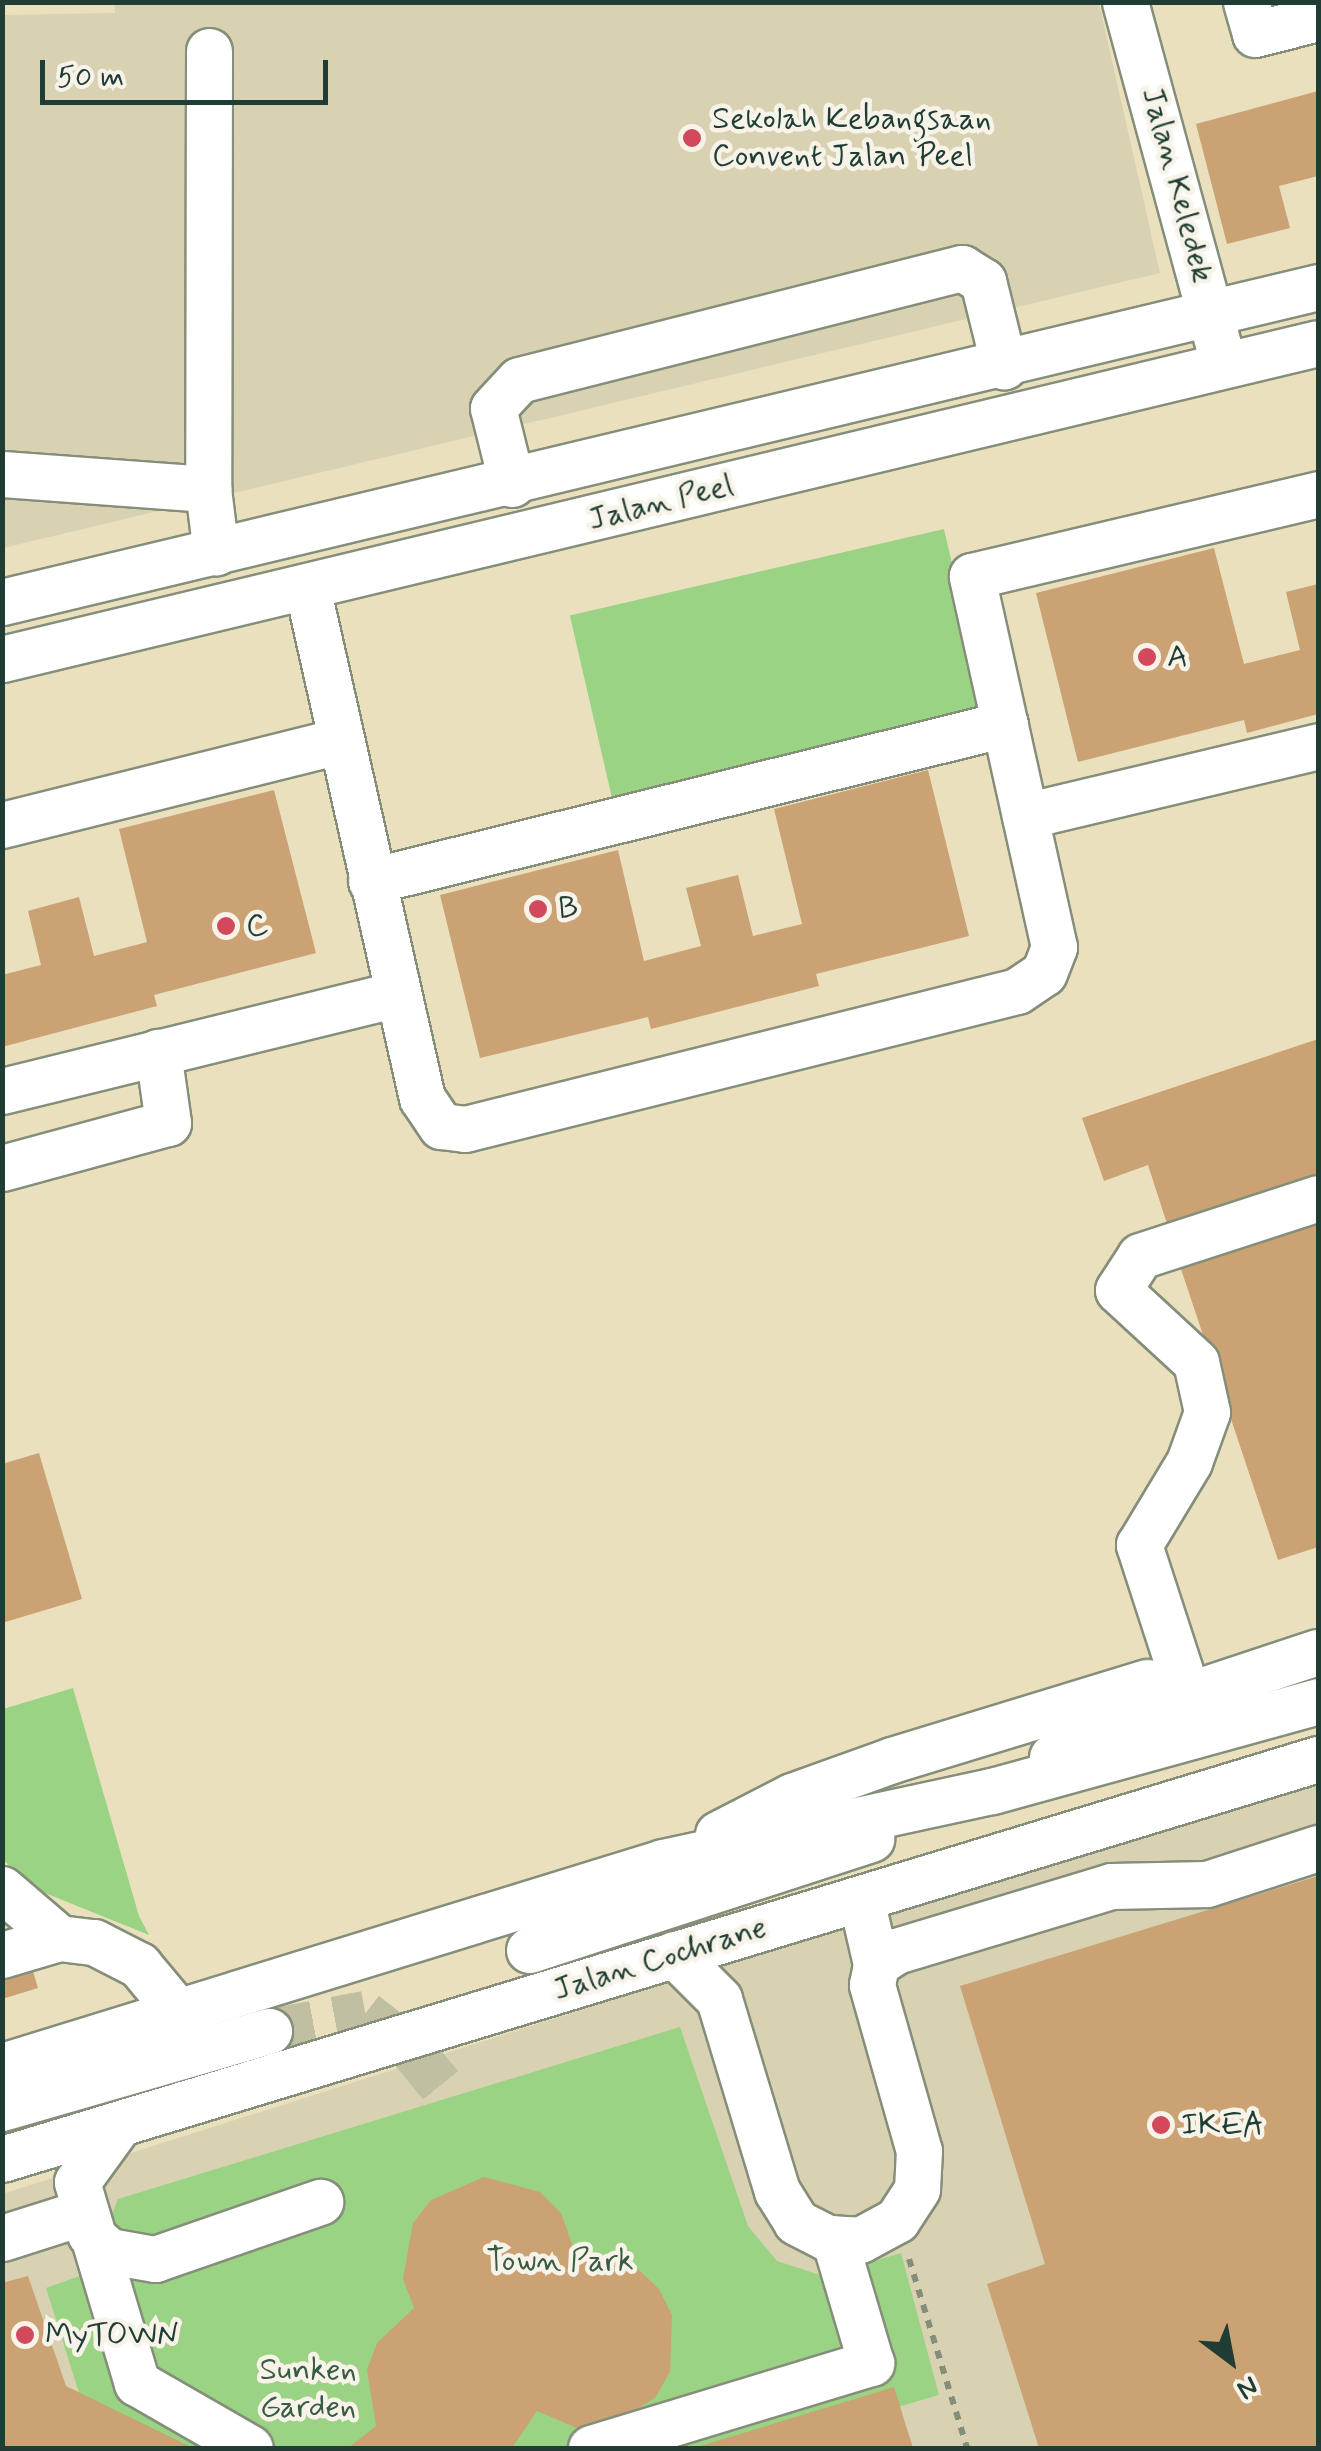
<!DOCTYPE html>
<style>
body{margin:0}
#map{position:relative;width:1321px;height:2451px;overflow:hidden;background:#eae0be;font-family:Mynerve,sans-serif}
div>[style]{position:absolute}
[style*='--x']{left:calc(var(--x)*1px);top:calc(var(--y)*1px);width:calc(var(--w)*1px);rotate:calc(var(--a)*1deg)}
.built>*{inset:0;background:#d8d2b2}
.green>*{inset:0;background:#9bd385;transform-origin:0 0}
.building>*{inset:0;background:#caa274}
.minor-tunnel>*{height:45px;margin-top:-22.5px;transform-origin:0;background:repeating-linear-gradient(90deg,#c1bfa2 0 45px,transparent 0 67px)}
.path>*{height:6px;margin-top:-3px;transform-origin:0;background:repeating-linear-gradient(90deg,#848e79 0 8px,transparent 0 16px)}
.roads{filter:drop-shadow(2px 0 #848e79) drop-shadow(-2px 0 #848e79) drop-shadow(0 2px #848e79) drop-shadow(0 -2px #848e79)}
.minor>*{height:45px;margin:-22.5px;padding:0 22.5px;transform-origin:22.5px;border-radius:22.5px;background:#fff}
.dots>*{width:28px;height:28px;translate:-50% -50%;box-sizing:border-box;border:5px solid #f7f3e8;border-radius:50%}
span{translate:-50% -50%;white-space:nowrap;text-align:center;line-height:1.15;-webkit-text-stroke:9px #f7f3e8;paint-order:stroke}
.poi-label{font-size:32px;color:#1f3d34}
.left{translate:0 -50%;text-align:left}
.street-label{font-size:32px;color:#1f3d34}
.park-label{font-size:32px;color:#385b44}
.frame{position:absolute;inset:0;border:5px solid #1f3d34;pointer-events:none}
.north{position:absolute;left:1181px;top:2311px;width:100px;height:100px;-webkit-text-stroke:8px #f7f3e8;paint-order:stroke;rotate:148deg;font-size:28px;font-weight:700;line-height:40px;text-align:center;color:#1f3d34}
.north::after{content:'';display:block;margin:auto;width:35px;height:45px;background:#1f3d34;clip-path:polygon(50% 0,100% 100%,50% 72%,0 100%)}
.scale{position:absolute;left:40px;top:60px;width:288px;height:45px;box-sizing:border-box;border:5px solid #1f3d34;border-top:0;padding-left:12px;font-size:30px;line-height:35px;white-space:nowrap;color:#1f3d34;-webkit-text-stroke:8px #f7f3e8;paint-order:stroke}
</style>
<div id="map">
<div class="built">
<i style="clip-path:polygon(114px 2px,1099px 3px,1160px 273px,3px 548px,2px 15px,115px 13px)"></i>
<i style="clip-path:polygon(1318px 1776px,1318px 2448px,3px 2448px,2px 2194px)"></i>
</div>
<div class="green">
<i style="left:944px;top:529px;width:188px;height:384px;rotate:77deg"></i>
<i style="clip-path:polygon(73px 1688px,139px 1916px,149px 1935px,35px 1889px,3px 1860px,3px 1709px)"></i>
<i style="clip-path:polygon(680px 2027px,748px 2226px,777px 2261px,823px 2276px,901px 2253px,939px 2395px,757px 2448px,135px 2448px,89px 2425px,46px 2288px,88px 2273px,118px 2199px)"></i>
</div>
<div class="building">
<i style="clip-path:polygon(1318px 91px,1318px 176px,1279px 186px,1290px 228px,1227px 244px,1196px 124px)"></i>
<i style="clip-path:polygon(1214px 548px,1244px 664px,1300px 650px,1286px 592px,1318px 584px,1318px 714px,1247px 733px,1244px 720px,1078px 762px,1036px 593px)"></i>
<i style="clip-path:polygon(928px 770px,969px 936px,816px 974px,819px 986px,651px 1029px,648px 1017px,480px 1058px,440px 895px,618px 850px,644px 961px,701px 946px,686px 888px,738px 875px,753px 936px,802px 924px,774px 809px)"></i>
<i style="clip-path:polygon(274px 790px,316px 953px,154px 995px,157px 1006px,2px 1047px,2px 975px,41px 965px,28px 911px,79px 897px,94px 956px,147px 942px,119px 829px)"></i>
<i style="clip-path:polygon(1318px 1039px,1318px 1183px,1170px 1233px,1148px 1165px,1104px 1181px,1082px 1118px)"></i>
<i style="clip-path:polygon(1318px 1220px,1318px 1547px,1278px 1560px,1180px 1266px)"></i>
<i style="clip-path:polygon(39px 1453px,82px 1599px,2px 1623px,2px 1464px)"></i>
<i style="clip-path:polygon(1318px 1876px,1318px 2448px,1039px 2448px,987px 2284px,1045px 2264px,960px 1986px)"></i>
<i style="clip-path:polygon(32px 1968px,38px 1988px,2px 1999px,2px 1977px)"></i>
<i style="clip-path:polygon(484px 2177px,540px 2192px,561px 2213px,576px 2255px,611px 2258px,638px 2269px,659px 2289px,672px 2315px,670px 2372px,655px 2398px,607px 2427px,579px 2429px,537px 2411px,512px 2448px,348px 2448px,376px 2426px,367px 2370px,377px 2343px,414px 2308px,403px 2279px,413px 2223px,431px 2200px)"></i>
<i style="clip-path:polygon(28px 2276px,66px 2386px,193px 2448px,2px 2448px,2px 2283px)"></i>
<i style="clip-path:polygon(894px 2387px,913px 2448px,694px 2448px)"></i>
</div>
<div class="minor-tunnel">
<i style="--x:269;--y:2031;--w:98;--a:-10.6"></i>
<i style="--x:365;--y:2013;--w:60;--a:38.2"></i>
<i style="--x:412;--y:2050;--w:57;--a:50.7"></i>
</div>
<div class="path">
<i style="--x:909;--y:2259;--w:198;--a:72.9"></i>
</div>
<div class="roads">
<div class="minor">
<i style="--x:1125;--y:2;--w:359;--a:74.8"></i>
<i style="--x:1246;--y:2;--w:33;--a:74"></i>
<i style="--x:1255;--y:34;--w:65;--a:-14.3"></i>
<i style="--x:209;--y:51;--w:438;--a:90.1"></i>
<i style="--x:208;--y:489;--w:64;--a:82.9"></i>
<i style="--x:2;--y:474;--w:207;--a:4.2"></i>
<i style="--x:512;--y:484;--w:78;--a:-104"></i>
<i style="--x:493;--y:408;--w:38;--a:-47"></i>
<i style="--x:519;--y:380;--w:457;--a:-14.2"></i>
<i style="--x:962;--y:268;--w:25;--a:32"></i>
<i style="--x:983;--y:281;--w:88;--a:76.1"></i>
<i style="--x:307;--y:587;--w:524;--a:77.32"></i>
<i style="--x:422;--y:1098;--w:34;--a:56"></i>
<i style="--x:441;--y:1126;--w:24;--a:7"></i>
<i style="--x:465;--y:1129;--w:569;--a:-14.04"></i>
<i style="--x:1017;--y:991;--w:32;--a:-34"></i>
<i style="--x:1044;--y:973;--w:28;--a:-69"></i>
<i style="--x:1054;--y:947;--w:380;--a:-102.5"></i>
<i style="--x:972;--y:576;--w:356;--a:-13.3"></i>
<i style="--x:2;--y:602;--w:1353;--a:-13.46"></i>
<i style="--x:2;--y:659;--w:1353;--a:-13.5"></i>
<i style="--x:1025;--y:816;--w:301;--a:-13.4"></i>
<i style="--x:2;--y:825;--w:346;--a:-14"></i>
<i style="--x:371;--y:881;--w:653;--a:-13.91"></i>
<i style="--x:2;--y:1091;--w:407;--a:-13.8"></i>
<i style="--x:2;--y:1168;--w:172;--a:-15.2"></i>
<i style="--x:168;--y:1123;--w:72;--a:-98"></i>
<i style="--x:1180;--y:1671;--w:133;--a:-108"></i>
<i style="--x:1139;--y:1545;--w:97;--a:-58.9"></i>
<i style="--x:1189;--y:1462;--w:53;--a:-70.2"></i>
<i style="--x:1207;--y:1412;--w:51;--a:-102.4"></i>
<i style="--x:1196;--y:1362;--w:106;--a:-137.3"></i>
<i style="--x:1118;--y:1290;--w:40;--a:-57.1"></i>
<i style="--x:1140;--y:1256;--w:187;--a:-18"></i>
<i style="--x:1052;--y:1757;--w:83;--a:-29.7"></i>
<i style="--x:1124;--y:1716;--w:204;--a:-18.3"></i>
<i style="--x:718;--y:1834;--w:83;--a:-27.2"></i>
<i style="--x:792;--y:1796;--w:106;--a:-19.8"></i>
<i style="--x:892;--y:1760;--w:267;--a:-17"></i>
<i style="--x:2;--y:1889;--w:75;--a:40.7"></i>
<i style="--x:529;--y:1950;--w:360;--a:-18"></i>
<i style="--x:674;--y:1954;--w:64;--a:45"></i>
<i style="--x:719;--y:1999;--w:201;--a:73.2"></i>
<i style="--x:777;--y:2191;--w:36;--a:58"></i>
<i style="--x:796;--y:2222;--w:35;--a:27"></i>
<i style="--x:827;--y:2238;--w:33;--a:3"></i>
<i style="--x:860;--y:2240;--w:42;--a:-28.4"></i>
<i style="--x:897;--y:2220;--w:37;--a:-57"></i>
<i style="--x:917;--y:2189;--w:38;--a:-87"></i>
<i style="--x:919;--y:2151;--w:173;--a:-105.8"></i>
<i style="--x:872;--y:1985;--w:21;--a:-79"></i>
<i style="--x:876;--y:1964;--w:67;--a:-103"></i>
<i style="--x:2;--y:1955;--w:59;--a:-16.6"></i>
<i style="--x:59;--y:1938;--w:35;--a:7"></i>
<i style="--x:94;--y:1942;--w:51;--a:27.1"></i>
<i style="--x:139;--y:1965;--w:61;--a:50.3"></i>
<i style="--x:876;--y:1964;--w:24;--a:-33"></i>
<i style="--x:896;--y:1951;--w:225;--a:-16.8"></i>
<i style="--x:1111;--y:1886;--w:96;--a:-1.2"></i>
<i style="--x:1207;--y:1884;--w:117;--a:-18"></i>
<i style="--x:2;--y:2066;--w:692;--a:-17.15"></i>
<i style="--x:663;--y:1862;--w:337;--a:-12.2"></i>
<i style="--x:992;--y:1791;--w:338;--a:-15.4"></i>
<i style="--x:2;--y:2108;--w:278;--a:-16.1"></i>
<i style="--x:117;--y:2127;--w:68;--a:126"></i>
<i style="--x:77;--y:2182;--w:210;--a:73.4"></i>
<i style="--x:137;--y:2383;--w:130;--a:29.9"></i>
<i style="--x:2;--y:2159;--w:1375;--a:-16.91"></i>
<i style="--x:90;--y:2234;--w:25;--a:42"></i>
<i style="--x:109;--y:2251;--w:47;--a:9.9"></i>
<i style="--x:155;--y:2259;--w:175;--a:-19.1"></i>
<i style="--x:2;--y:2238;--w:83;--a:-17.6"></i>
<i style="--x:591;--y:2448;--w:293;--a:-16.9"></i>
<i style="--x:871;--y:2363;--w:130;--a:-106.5"></i>
</div>
</div>
<div class="dots">
<i style="left:692px;top:138px;background:#d1495b"></i>
<i style="left:1147px;top:657px;background:#d1495b"></i>
<i style="left:538px;top:909px;background:#d1495b"></i>
<i style="left:226px;top:926px;background:#d1495b"></i>
<i style="left:1161px;top:2125px;background:#d1495b"></i>
<i style="left:25px;top:2335px;background:#d1495b"></i>
</div>
<div class="poi-label">
<span class="left" style="left:712px;top:138px">Sekolah Kebangsaan<br>Convent Jalan Peel</span>
<span class="left" style="left:1167px;top:657px">A</span>
<span class="left" style="left:558px;top:909px">B</span>
<span class="left" style="left:246px;top:926px">C</span>
<span class="left" style="left:1181px;top:2125px">IKEA</span>
<span class="left" style="left:45px;top:2335px">MyTOWN</span>
</div>
<div class="street-label">
<span style="left:1177px;top:185px;rotate:75deg">Jalan Keledek</span>
<span style="left:661px;top:503px;rotate:-14deg">Jalan Peel</span>
<span style="left:660px;top:1959px;rotate:-17deg">Jalan Cochrane</span>
</div>
<div class="park-label">
<span style="left:560px;top:2261px">Town Park</span>
<span style="left:308px;top:2389px">Sunken<br>Garden</span>
</div>
<div class="frame"></div>
<div class="north">N</div>
<div class="scale">50 m</div>
</div>
